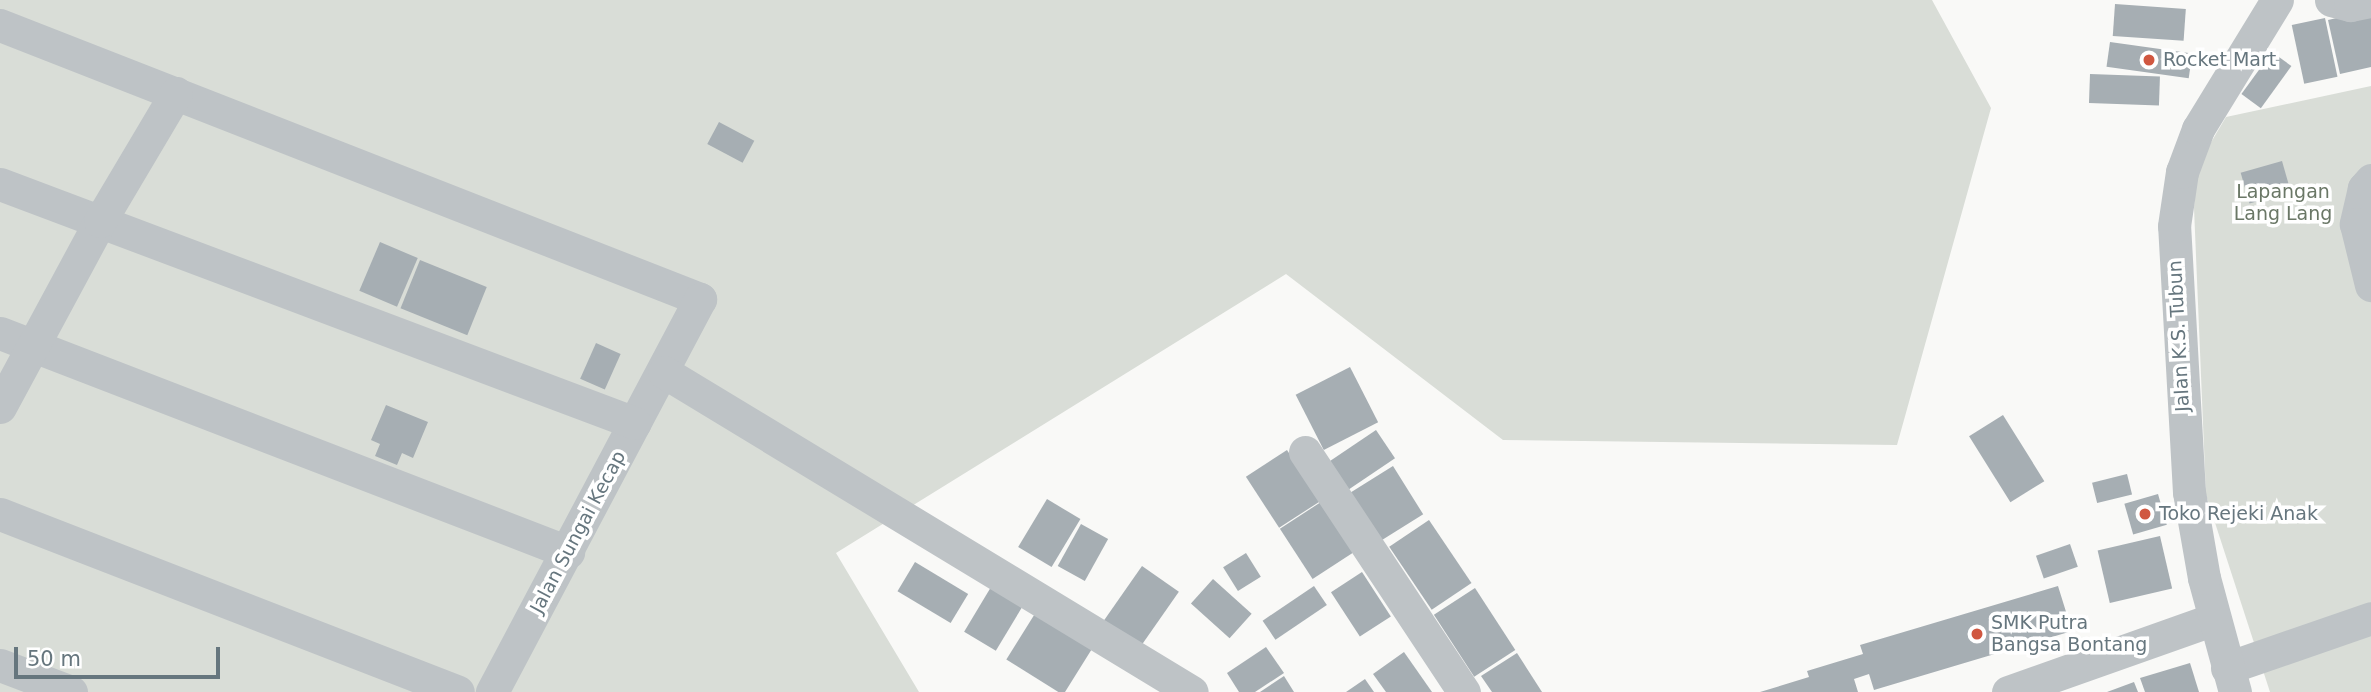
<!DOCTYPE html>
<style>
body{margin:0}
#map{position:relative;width:2371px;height:692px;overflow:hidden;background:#f9f9f7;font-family:"DejaVu Sans",sans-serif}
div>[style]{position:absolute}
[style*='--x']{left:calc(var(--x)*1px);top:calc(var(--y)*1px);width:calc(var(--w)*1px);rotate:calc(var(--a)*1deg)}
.green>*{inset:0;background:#d9ddd7}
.building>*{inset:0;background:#a6aeb3;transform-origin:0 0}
.minor>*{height:33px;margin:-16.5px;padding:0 16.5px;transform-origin:16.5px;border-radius:16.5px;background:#bec3c6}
.dots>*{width:19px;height:19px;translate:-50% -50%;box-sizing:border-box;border:4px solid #fff;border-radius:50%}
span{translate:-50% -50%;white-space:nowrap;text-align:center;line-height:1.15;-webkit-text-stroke:7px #fff;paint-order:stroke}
.poi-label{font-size:19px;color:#66767e}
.left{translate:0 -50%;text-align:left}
.park-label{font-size:19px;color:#6a7766}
.street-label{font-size:19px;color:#66767e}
.scale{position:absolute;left:14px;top:647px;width:206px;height:32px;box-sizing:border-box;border:4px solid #66767e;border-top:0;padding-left:9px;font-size:21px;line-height:24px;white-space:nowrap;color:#66767e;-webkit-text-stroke:5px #fff;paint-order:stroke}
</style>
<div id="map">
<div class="green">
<i style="clip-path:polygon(0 0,1932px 0,1991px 108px,1897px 445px,1503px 440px,1286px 274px,836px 553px,919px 692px,0 692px)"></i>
<i style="clip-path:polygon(2371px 86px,2371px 692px,2270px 692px,2206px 495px,2194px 208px,2197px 166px,2226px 117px)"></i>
</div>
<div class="building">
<i style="left:2115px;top:4px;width:71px;height:32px;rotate:4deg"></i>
<i style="clip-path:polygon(2371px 10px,2371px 67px,2340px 74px,2328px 20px)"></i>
<i style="left:2325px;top:18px;width:60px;height:34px;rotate:78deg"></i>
<i style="left:2110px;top:42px;width:83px;height:25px;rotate:8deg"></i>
<i style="left:2272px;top:52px;width:24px;height:52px;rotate:36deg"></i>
<i style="left:2090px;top:74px;width:70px;height:29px;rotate:2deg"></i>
<i style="left:719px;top:122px;width:40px;height:25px;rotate:28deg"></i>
<i style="left:2282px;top:161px;width:32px;height:43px;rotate:74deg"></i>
<i style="left:380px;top:242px;width:41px;height:53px;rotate:23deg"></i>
<i style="left:420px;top:260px;width:72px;height:52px;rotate:22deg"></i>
<i style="left:596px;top:343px;width:27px;height:39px;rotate:24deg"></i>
<i style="left:1350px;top:367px;width:62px;height:61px;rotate:63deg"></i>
<i style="clip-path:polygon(386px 405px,428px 422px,413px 458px,402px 453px,397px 465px,375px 456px,380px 444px,371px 440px)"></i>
<i style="left:2003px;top:415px;width:78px;height:40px;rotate:58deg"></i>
<i style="left:1376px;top:430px;width:34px;height:59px;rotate:56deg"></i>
<i style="left:1287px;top:450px;width:61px;height:49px;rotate:57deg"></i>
<i style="left:1393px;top:466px;width:57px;height:50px;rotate:58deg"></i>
<i style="left:2127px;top:474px;width:21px;height:36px;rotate:76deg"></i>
<i style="left:2158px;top:494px;width:32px;height:35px;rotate:74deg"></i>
<i style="left:1047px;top:499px;width:39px;height:56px;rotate:31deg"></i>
<i style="left:1321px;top:502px;width:60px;height:49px;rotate:57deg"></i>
<i style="left:1429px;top:520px;width:76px;height:48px;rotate:56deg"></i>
<i style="left:1081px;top:524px;width:31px;height:48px;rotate:29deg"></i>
<i style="left:2160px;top:536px;width:54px;height:64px;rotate:77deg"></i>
<i style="left:2070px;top:544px;width:24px;height:36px;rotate:71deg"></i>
<i style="left:1246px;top:553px;width:28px;height:27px;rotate:58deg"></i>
<i style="left:915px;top:562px;width:62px;height:34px;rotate:31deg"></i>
<i style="left:1142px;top:566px;width:45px;height:67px;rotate:35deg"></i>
<i style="left:1362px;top:572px;width:53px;height:37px;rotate:57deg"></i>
<i style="left:1213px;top:579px;width:52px;height:33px;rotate:42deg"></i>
<i style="left:994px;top:582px;width:37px;height:58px;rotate:31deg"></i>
<i style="left:1314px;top:586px;width:23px;height:62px;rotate:56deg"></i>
<i style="clip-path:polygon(2058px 586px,2072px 631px,1874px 690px,1869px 674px,1854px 679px,1858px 692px,1760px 692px,1809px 677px,1807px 671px,1863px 654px,1860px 645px)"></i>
<i style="left:1475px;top:588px;width:74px;height:49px;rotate:57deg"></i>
<i style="left:1036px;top:612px;width:67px;height:56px;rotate:32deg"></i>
<i style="clip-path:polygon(1266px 647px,1284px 673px,1255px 692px,1239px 692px,1227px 673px)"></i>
<i style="clip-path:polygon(1404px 652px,1432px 692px,1386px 692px,1373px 674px)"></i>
<i style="clip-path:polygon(1517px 653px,1542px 692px,1492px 692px,1481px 676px)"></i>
<i style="clip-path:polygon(2190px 663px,2199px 692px,2145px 692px,2140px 678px)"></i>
<i style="clip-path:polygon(1284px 676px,1294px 692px,1260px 692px)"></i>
<i style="clip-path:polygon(1365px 679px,1374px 692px,1346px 692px)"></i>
<i style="clip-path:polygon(2134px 682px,2138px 692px,2107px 692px)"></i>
</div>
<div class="minor">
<i style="--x:2331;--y:0;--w:20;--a:15"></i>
<i style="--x:2350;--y:5;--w:21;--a:-11"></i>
<i style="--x:0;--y:25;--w:752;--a:21.38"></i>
<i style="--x:700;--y:299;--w:445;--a:117.9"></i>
<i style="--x:2371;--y:180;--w:11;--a:131"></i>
<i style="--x:2364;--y:188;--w:37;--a:103"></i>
<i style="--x:2356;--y:224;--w:63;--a:76.2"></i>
<i style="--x:0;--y:184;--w:678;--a:20.63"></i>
<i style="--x:0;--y:333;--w:609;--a:21.08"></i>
<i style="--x:664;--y:372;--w:617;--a:31.22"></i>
<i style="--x:0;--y:407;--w:211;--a:-61.7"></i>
<i style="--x:100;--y:221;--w:149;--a:-59.3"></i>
<i style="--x:1305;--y:452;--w:288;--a:56.5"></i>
<i style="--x:0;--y:514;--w:491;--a:21.2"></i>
<i style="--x:0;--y:665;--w:76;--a:20.8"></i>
<i style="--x:2227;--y:668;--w:152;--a:-19.1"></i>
<i style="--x:2008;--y:692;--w:219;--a:-19.5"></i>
<i style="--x:2235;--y:692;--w:118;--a:-105.2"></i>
<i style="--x:2204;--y:578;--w:87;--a:-99.9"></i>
<i style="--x:2189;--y:492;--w:266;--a:-93.2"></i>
<i style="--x:2174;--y:226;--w:55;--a:-81.6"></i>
<i style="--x:2182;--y:172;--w:46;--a:-69.6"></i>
<i style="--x:2198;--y:129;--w:151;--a:-58.5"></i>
</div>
<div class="dots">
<i style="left:2149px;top:60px;background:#d05740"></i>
<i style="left:2145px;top:514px;background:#d05740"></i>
<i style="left:1977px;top:634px;background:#d05740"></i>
</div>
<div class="poi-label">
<span class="left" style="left:2163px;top:60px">Rocket Mart</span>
<span class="left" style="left:2159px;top:514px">Toko Rejeki Anak</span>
<span class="left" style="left:1991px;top:634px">SMK Putra<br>Bangsa Bontang</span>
</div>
<div class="park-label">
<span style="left:2283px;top:203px">Lapangan<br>Lang Lang</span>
</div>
<div class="street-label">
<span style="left:2179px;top:336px;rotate:-93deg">Jalan K.S. Tubun</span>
<span style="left:578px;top:532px;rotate:-62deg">Jalan Sungai Kecap</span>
</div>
<div class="scale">50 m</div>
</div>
